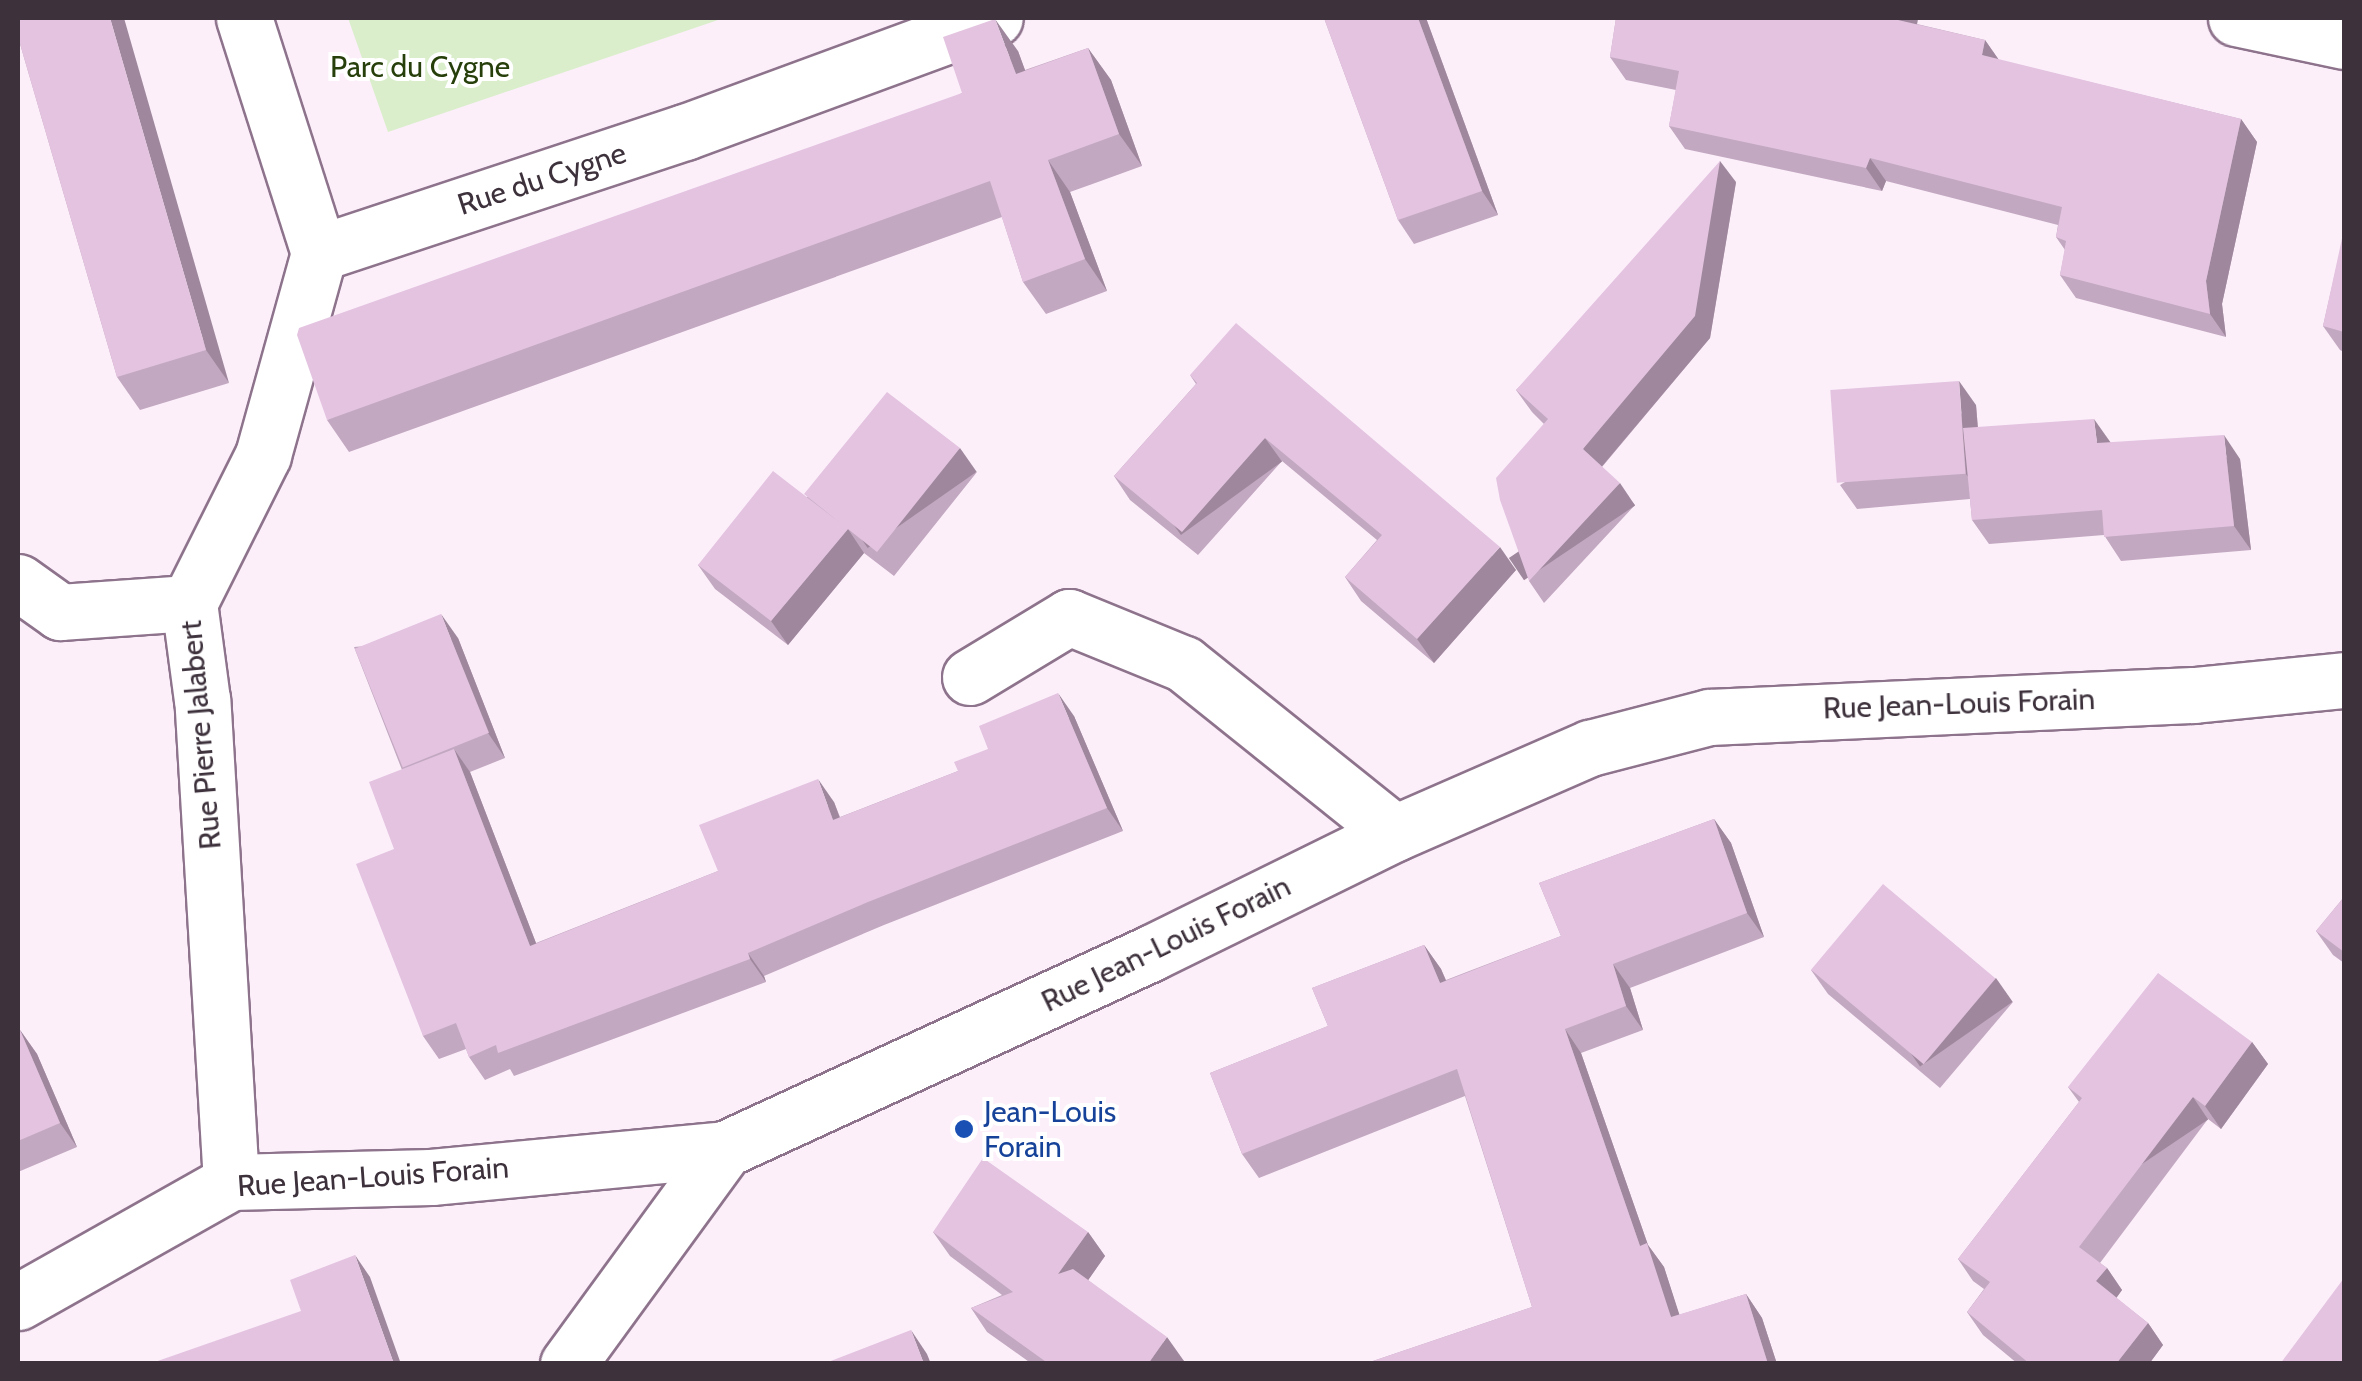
<!DOCTYPE html>
<style>
body{margin:0}
#map{position:relative;width:2362px;height:1381px;overflow:hidden;background:#fceffa;font-family:Cabin,sans-serif}
div>[style]{position:absolute}
[style*='--x']{left:calc(var(--x)*1px);top:calc(var(--y)*1px);width:calc(var(--w)*1px);rotate:calc(var(--a)*1deg)}
.green>*{inset:0;background:#daeecb}
.roads{filter:drop-shadow(2px 0 #8e738c) drop-shadow(-2px 0 #8e738c) drop-shadow(0 2px #8e738c) drop-shadow(0 -2px #8e738c)}
.minor>*{height:55px;margin:-27.5px;padding:0 27.5px;transform-origin:27.5px;border-radius:27.5px;background:#fff}
.wall>*{inset:0;background:#c3a8c1}
.shaded-wall>*{inset:0;background:#9f889d;transform-origin:0 0}
.building>*{inset:0;background:#e3c3e0;transform-origin:0 0}
.dots>*{width:28px;height:28px;translate:-50% -50%;box-sizing:border-box;border:5px solid #fff;border-radius:50%}
span{translate:-50% -50%;white-space:nowrap;text-align:center;line-height:1.15;-webkit-text-stroke:8px #fff;paint-order:stroke}
.park-label{font-size:30px;color:#263f0b}
.street-label{font-size:30px;color:#3d313c}
.transit-label{font-size:30px;color:#164399}
.left{translate:0 -50%;text-align:left}
.frame{position:absolute;inset:0;border:20px solid #3d313c;pointer-events:none}
</style>
<div id="map">
<div class="green">
<i style="clip-path:polygon(348px 18px,724px 18px,388px 132px)"></i>
</div>
<div class="roads">
<div class="minor">
<i style="--x:244;--y:18;--w:247;--a:72.3"></i>
<i style="--x:2236;--y:18;--w:110;--a:12"></i>
<i style="--x:319;--y:253;--w:385;--a:-18.3"></i>
<i style="--x:685;--y:132;--w:330;--a:-20.2"></i>
<i style="--x:18;--y:582;--w:52;--a:35.5"></i>
<i style="--x:60;--y:612;--w:129;--a:-4"></i>
<i style="--x:970;--y:677;--w:116;--a:-31.2"></i>
<i style="--x:1069;--y:617;--w:124;--a:22.2"></i>
<i style="--x:1184;--y:664;--w:270;--a:38.7"></i>
<i style="--x:231;--y:1182;--w:483;--a:-93.4"></i>
<i style="--x:202;--y:700;--w:98;--a:-97.6"></i>
<i style="--x:189;--y:603;--w:165;--a:-63.4"></i>
<i style="--x:263;--y:455;--w:210;--a:-74.5"></i>
<i style="--x:18;--y:1302;--w:244;--a:-29.4"></i>
<i style="--x:231;--y:1182;--w:200;--a:-1.4"></i>
<i style="--x:431;--y:1177;--w:295;--a:-5.4"></i>
<i style="--x:725;--y:1149;--w:469;--a:-24.7"></i>
<i style="--x:1151;--y:953;--w:272;--a:-26.2"></i>
<i style="--x:1395;--y:833;--w:213;--a:-23.6"></i>
<i style="--x:1590;--y:748;--w:123;--a:-14.6"></i>
<i style="--x:1709;--y:717;--w:485;--a:-2.6"></i>
<i style="--x:2194;--y:695;--w:151;--a:-5.7"></i>
<i style="--x:568;--y:1364;--w:266;--a:-53.9"></i>
</div>
</div>
<div class="wall">
<i style="clip-path:polygon(1324px 18px,1426px 18px,1498px 215px,1414px 244px,1398px 220px)"></i>
<i style="clip-path:polygon(1616px 18px,1918px 18px,1917px 24px,1985px 40px,1999px 60px,2241px 119px,2257px 142px,2222px 304px,2226px 337px,2076px 298px,2060px 275px,2065px 250px,2056px 237px,2058px 225px,1886px 181px,1882px 191px,1685px 149px,1669px 126px,1676px 90px,1626px 80px,1610px 57px)"></i>
<i style="clip-path:polygon(18px 37px,229px 383px,140px 410px,117px 377px)"></i>
<i style="clip-path:polygon(1088px 48px,1111px 80px,1142px 166px,1070px 192px,1107px 291px,1046px 314px,1023px 282px,1002px 217px,349px 452px,327px 420px,962px 93px,1018px 51px,1025px 70px)"></i>
<i style="clip-path:polygon(1736px 182px,1710px 338px,1602px 467px,1635px 505px,1544px 603px,1529px 581px,1544px 424px,1532px 412px,1516px 390px)"></i>
<i style="clip-path:polygon(2344px 234px,2344px 352px,2340px 350px,2323px 326px)"></i>
<i style="clip-path:polygon(1190px 375px,1516px 570px,1434px 663px,1361px 601px,1345px 577px,1377px 540px,1282px 461px,1198px 555px,1130px 500px,1114px 476px,1196px 384px)"></i>
<i style="clip-path:polygon(1976px 405px,1978px 427px,2240px 459px,2251px 550px,2121px 561px,2104px 535px,1989px 544px,1972px 520px,1970px 499px,1857px 509px,1840px 485px)"></i>
<i style="clip-path:polygon(977px 472px,894px 576px,864px 553px,788px 645px,715px 589px,698px 565px,806px 497px)"></i>
<i style="clip-path:polygon(458px 638px,505px 758px,470px 772px,536px 943px,718px 871px,834px 802px,840px 817px,958px 771px,1074px 716px,1123px 831px,884px 925px,764px 976px,766px 982px,514px 1076px,510px 1069px,485px 1080px,469px 1057px,466px 1049px,439px 1059px,423px 1036px,394px 849px,402px 770px,354px 647px)"></i>
<i style="clip-path:polygon(1714px 819px,1731px 843px,1764px 937px,1630px 988px,1643px 1030px,1581px 1053px,1648px 1245px,1664px 1267px,1679px 1315px,1746px 1294px,1762px 1318px,1777px 1364px,1364px 1364px,1532px 1307px,1465px 1096px,1259px 1178px,1242px 1154px,1210px 1073px,1328px 1026px,1312px 988px,1424px 945px,1441px 969px,1446px 980px,1561px 936px,1539px 883px)"></i>
<i style="clip-path:polygon(2344px 897px,2344px 963px,2333px 955px,2316px 931px)"></i>
<i style="clip-path:polygon(1811px 970px,2013px 1002px,1940px 1088px,1828px 994px)"></i>
<i style="clip-path:polygon(20px 1030px,37px 1054px,77px 1147px,18px 1172px,18px 1031px)"></i>
<i style="clip-path:polygon(2252px 1042px,2268px 1064px,2221px 1129px,2208px 1119px,2100px 1263px,2107px 1268px,2122px 1290px,2116px 1298px,2148px 1323px,2163px 1345px,2149px 1364px,2018px 1364px,1983px 1335px,1967px 1312px,1984px 1289px,1973px 1281px,1958px 1259px,2079px 1102px,2068px 1087px)"></i>
<i style="clip-path:polygon(933px 1232px,1088px 1232px,1105px 1256px,1088px 1280px,1184px 1361px,1182px 1364px,1032px 1364px,987px 1332px,971px 1308px,1002px 1295px,950px 1256px)"></i>
</div>
<div class="shaded-wall">
<i style="clip-path:polygon(110px 18px,124px 18px,229px 383px,206px 350px)"></i>
<i style="clip-path:polygon(1418px 18px,1426px 18px,1498px 215px,1482px 191px)"></i>
<i style="clip-path:polygon(1898px 18px,1918px 18px,1914px 43px,1898px 20px)"></i>
<i style="clip-path:polygon(995px 19px,1018px 51px,1038px 106px,1016px 74px)"></i>
<i style="clip-path:polygon(1985px 40px,2001px 63px,1982px 55px)"></i>
<i style="clip-path:polygon(1088px 48px,1111px 80px,1142px 166px,1119px 134px)"></i>
<i style="clip-path:polygon(2241px 119px,2257px 142px,2222px 304px,2226px 337px,2210px 314px,2206px 281px)"></i>
<i style="clip-path:polygon(1870px 158px,1886px 181px,1882px 191px,1866px 168px)"></i>
<i style="clip-path:polygon(1048px 160px,1070px 192px,1107px 291px,1085px 259px)"></i>
<i style="clip-path:polygon(1720px 161px,1736px 182px,1710px 338px,1598px 471px,1583px 449px)"></i>
<i style="clip-path:polygon(1959px 381px,1976px 405px,1983px 498px,1966px 474px)"></i>
<i style="clip-path:polygon(2094px 419px,2111px 443px,2097px 443px)"></i>
<i style="clip-path:polygon(2224px 435px,2240px 459px,2251px 550px,2234px 526px)"></i>
<i style="left:1265px;top:438px;width:29px;height:125px;rotate:54deg"></i>
<i style="left:960px;top:448px;width:29px;height:133px;rotate:55deg"></i>
<i style="left:1620px;top:483px;width:27px;height:134px;rotate:56deg"></i>
<i style="clip-path:polygon(848px 529px,864px 553px,788px 645px,771px 621px)"></i>
<i style="clip-path:polygon(1500px 547px,1516px 570px,1434px 663px,1417px 639px)"></i>
<i style="clip-path:polygon(441px 614px,458px 638px,505px 758px,488px 733px)"></i>
<i style="clip-path:polygon(1058px 693px,1074px 716px,1123px 831px,1107px 808px)"></i>
<i style="clip-path:polygon(454px 749px,470px 772px,546px 969px,530px 946px)"></i>
<i style="clip-path:polygon(818px 779px,834px 802px,849px 843px,833px 820px)"></i>
<i style="clip-path:polygon(1714px 819px,1731px 843px,1764px 937px,1747px 913px)"></i>
<i style="clip-path:polygon(1424px 945px,1441px 969px,1457px 1007px,1440px 983px)"></i>
<i style="clip-path:polygon(748px 953px,764px 976px,766px 982px,750px 959px)"></i>
<i style="clip-path:polygon(1613px 964px,1630px 988px,1643px 1030px,1626px 1006px)"></i>
<i style="left:1996px;top:978px;width:29px;height:113px;rotate:55deg"></i>
<i style="clip-path:polygon(1565px 1029px,1581px 1053px,1648px 1245px,1664px 1267px,1688px 1341px,1671px 1317px,1640px 1246px)"></i>
<i style="clip-path:polygon(20px 1030px,37px 1054px,77px 1147px,60px 1123px)"></i>
<i style="clip-path:polygon(2252px 1042px,2268px 1064px,2221px 1129px,2205px 1106px)"></i>
<i style="left:2193px;top:1097px;width:27px;height:188px;rotate:56deg"></i>
<i style="clip-path:polygon(1088px 1232px,1105px 1256px,1075px 1299px,1058px 1274px)"></i>
<i style="clip-path:polygon(355px 1255px,370px 1277px,401px 1364px,394px 1364px)"></i>
<i style="clip-path:polygon(2107px 1268px,2122px 1290px,2112px 1304px,2096px 1281px)"></i>
<i style="clip-path:polygon(1746px 1294px,1762px 1318px,1777px 1364px,1768px 1364px)"></i>
<i style="clip-path:polygon(2148px 1323px,2163px 1345px,2149px 1364px,2116px 1364px)"></i>
<i style="clip-path:polygon(911px 1330px,927px 1354px,931px 1364px,924px 1364px)"></i>
<i style="clip-path:polygon(1167px 1337px,1184px 1361px,1182px 1364px,1148px 1364px)"></i>
</div>
<div class="building">
<i style="clip-path:polygon(18px 18px,110px 18px,206px 350px,117px 377px,18px 37px)"></i>
<i style="clip-path:polygon(1324px 18px,1418px 18px,1482px 191px,1398px 220px)"></i>
<i style="clip-path:polygon(1616px 18px,1898px 18px,1898px 20px,1985px 40px,1982px 55px,2241px 119px,2206px 281px,2210px 314px,2060px 275px,2066px 241px,2056px 237px,2062px 207px,1870px 158px,1866px 168px,1669px 126px,1679px 71px,1610px 57px)"></i>
<i style="clip-path:polygon(995px 19px,1016px 74px,1088px 48px,1119px 134px,1048px 160px,1085px 259px,1023px 282px,990px 181px,327px 420px,297px 335px,299px 328px,962px 93px,943px 37px)"></i>
<i style="clip-path:polygon(1720px 161px,1695px 316px,1583px 449px,1620px 483px,1529px 581px,1500px 500px,1496px 478px,1548px 419px,1516px 390px)"></i>
<i style="clip-path:polygon(2343px 234px,2344px 234px,2344px 332px,2323px 326px)"></i>
<i style="clip-path:polygon(1236px 323px,1500px 547px,1417px 639px,1345px 577px,1382px 535px,1265px 438px,1182px 532px,1114px 476px,1197px 383px,1190px 375px)"></i>
<i style="left:1959px;top:381px;width:93px;height:129px;rotate:86deg"></i>
<i style="clip-path:polygon(887px 392px,960px 448px,877px 552px,848px 529px,771px 621px,698px 565px,773px 471px,839px 522px,804px 494px)"></i>
<i style="clip-path:polygon(2094px 419px,2097px 443px,2224px 435px,2234px 526px,2104px 537px,2102px 510px,1972px 520px,1963px 428px)"></i>
<i style="left:441px;top:614px;width:128px;height:93px;rotate:68deg"></i>
<i style="clip-path:polygon(1058px 693px,1107px 808px,868px 902px,748px 953px,750px 959px,498px 1053px,496px 1045px,469px 1057px,456px 1023px,423px 1036px,356px 864px,394px 849px,369px 782px,454px 749px,530px 946px,718px 871px,699px 825px,818px 779px,833px 820px,958px 771px,954px 762px,988px 749px,979px 726px)"></i>
<i style="clip-path:polygon(1714px 819px,1747px 913px,1613px 964px,1626px 1006px,1565px 1029px,1640px 1246px,1647px 1243px,1671px 1317px,1746px 1294px,1768px 1364px,1364px 1364px,1532px 1307px,1457px 1069px,1242px 1154px,1210px 1073px,1328px 1026px,1312px 988px,1424px 945px,1440px 983px,1561px 936px,1539px 883px)"></i>
<i style="left:1883px;top:884px;width:147px;height:112px;rotate:40deg"></i>
<i style="clip-path:polygon(2344px 897px,2344px 952px,2316px 931px)"></i>
<i style="clip-path:polygon(2158px 973px,2252px 1042px,2205px 1106px,2193px 1097px,2079px 1247px,2107px 1268px,2096px 1281px,2148px 1323px,2116px 1364px,2030px 1364px,1967px 1312px,1990px 1282px,1958px 1259px,2082px 1098px,2068px 1087px)"></i>
<i style="clip-path:polygon(20px 1030px,60px 1123px,18px 1141px,18px 1031px)"></i>
<i style="clip-path:polygon(983px 1158px,1088px 1232px,1058px 1274px,1073px 1269px,1167px 1337px,1148px 1364px,1049px 1364px,971px 1308px,1013px 1292px,933px 1232px)"></i>
<i style="clip-path:polygon(355px 1255px,394px 1364px,149px 1364px,301px 1311px,290px 1280px)"></i>
<i style="clip-path:polygon(2344px 1278px,2344px 1364px,2280px 1364px)"></i>
<i style="clip-path:polygon(911px 1330px,924px 1364px,823px 1364px)"></i>
</div>
<div class="dots">
<i style="left:964px;top:1129px;background:#1a4fb4"></i>
</div>
<div class="park-label">
<span style="left:420px;top:67px">Parc du Cygne</span>
</div>
<div class="street-label">
<span style="left:542px;top:179px;rotate:-18deg">Rue du Cygne</span>
<span style="left:1959px;top:704px;rotate:-2deg">Rue Jean-Louis Forain</span>
<span style="left:201px;top:735px;rotate:-95deg">Rue Pierre Jalabert</span>
<span style="left:1166px;top:944px;rotate:-26deg">Rue Jean-Louis Forain</span>
<span style="left:373px;top:1177px;rotate:-4deg">Rue Jean-Louis Forain</span>
</div>
<div class="transit-label">
<span class="left" style="left:984px;top:1129px">Jean-Louis<br>Forain</span>
</div>
<div class="frame"></div>
</div>
